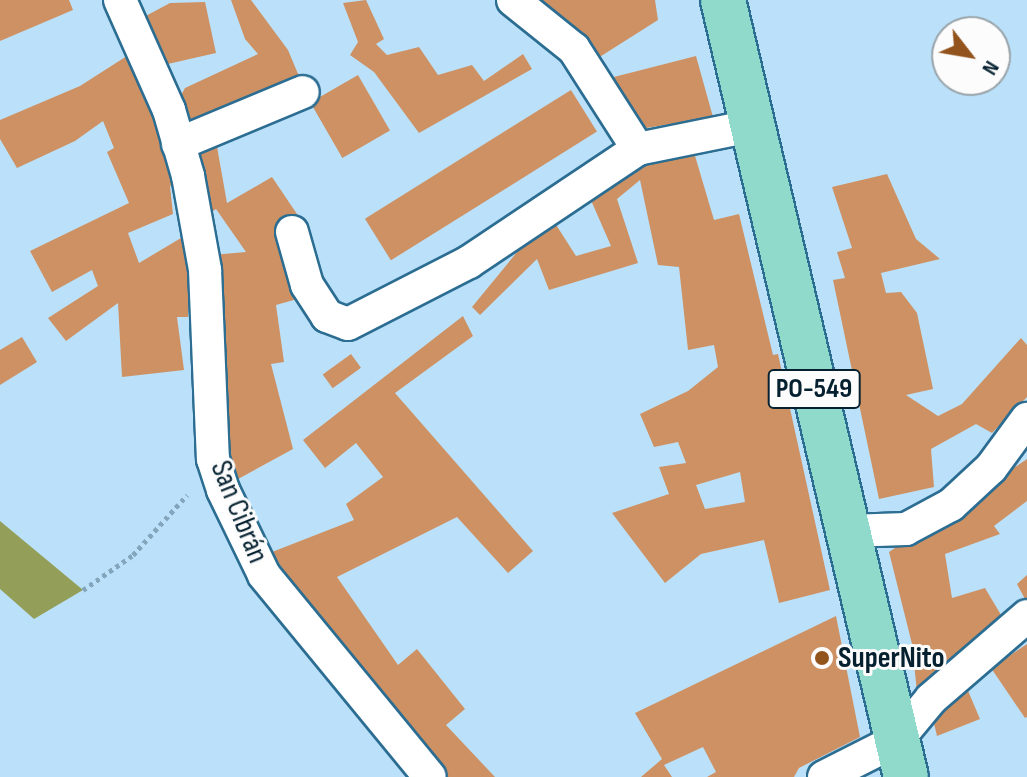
<!DOCTYPE html>
<meta charset="utf-8">
<style>
body{margin:0}
#map{position:relative;width:1027px;height:777px;overflow:hidden;background:#bbe1fa;font-family:"Sofia Sans Condensed",sans-serif}
div>[style]{position:absolute}
[style*='--x']{left:calc(var(--x)*1px);top:calc(var(--y)*1px);width:calc(var(--w)*1px);rotate:calc(var(--a)*1deg)}
.forest>*{inset:0;background:#939f58}
.building>*{inset:0;background:#ce9163;transform-origin:0 0}
.path>*{height:5px;margin-top:-2.5px;transform-origin:0;background:repeating-linear-gradient(90deg,#84a6bc 0 4px,transparent 0 8px)}
.roads{filter:drop-shadow(2px 0 #2c6d92) drop-shadow(-2px 0 #2c6d92) drop-shadow(0 2px #2c6d92) drop-shadow(0 -2px #2c6d92)}
.street>*{height:32px;margin:-16px;padding:0 16px;transform-origin:16px;border-radius:16px;background:#fff}
.primary>*{height:44px;margin:-22px;padding:0 22px;transform-origin:22px;border-radius:22px;background:#8fdacb}
.dots>*{width:22px;height:22px;translate:-50% -50%;box-sizing:border-box;border:4px solid #fcfcfc;border-radius:50%}
span{translate:-50% -50%;white-space:nowrap;text-align:center;line-height:1.15;-webkit-text-stroke:6px #fcfcfc;paint-order:stroke}
.shield-label span{padding:2px 6px;background:#fcfcfc;border:2px solid;border-radius:6px;-webkit-text-stroke-width:0}
.shield-label{font-size:28px;color:#052130;font-weight:700}
.street-label{font-size:30px;color:#052130}
.poi-label{font-size:30px;color:#052130;font-weight:700}
.left{translate:0 -50%;text-align:left}
.north{position:absolute;left:931px;top:16px;width:80px;height:80px;box-sizing:border-box;background:#fcfcfc;border:2px solid #99a4aa;border-radius:50%;rotate:121deg;font-size:22px;font-weight:700;line-height:32px;text-align:center;color:#052130}
.north::after{content:'';display:block;margin:auto;width:28px;height:36px;background:#93531c;clip-path:polygon(50% 0,100% 100%,50% 72%,0 100%)}
</style>
<div id="map">
<div class="forest">
<i style="clip-path:polygon(0 521px,83px 590px,34px 619px,0 589px)"></i>
</div>
<div class="building">
<i style="clip-path:polygon(0 0,69px 0,73px 10px,0 41px)"></i>
<i style="clip-path:polygon(231px 0,251px 0,288px 50px,301px 81px,194px 128px,183px 122px,178px 101px,185px 88px,258px 54px,245px 39px)"></i>
<i style="clip-path:polygon(366px 0,384px 39px,376px 44px,387px 55px,419px 47px,438px 75px,472px 65px,484px 81px,523px 54px,532px 69px,419px 133px,374px 72px,350px 55px,358px 42px,343px 3px)"></i>
<i style="clip-path:polygon(531px 0,655px 0,658px 20px,598px 58px)"></i>
<i style="clip-path:polygon(205px 2px,216px 53px,159px 66px,142px 18px,170px 3px)"></i>
<i style="clip-path:polygon(130px 54px,182px 179px,170px 186px,173px 214px,128px 233px,139px 263px,186px 235px,198px 287px,188px 296px,188px 317px,177px 317px,184px 370px,122px 377px,118px 303px,66px 341px,48px 318px,98px 286px,92px 270px,52px 292px,30px 251px,129px 203px,107px 152px,114px 148px,103px 121px,75px 141px,17px 168px,0 139px,0 120px,80px 86px)"></i>
<i style="clip-path:polygon(696px 56px,713px 117px,640px 129px,610px 78px)"></i>
<i style="left:358px;top:75px;width:64px;height:55px;rotate:60deg"></i>
<i style="left:571px;top:90px;width:49px;height:243px;rotate:58deg"></i>
<i style="clip-path:polygon(216px 141px,227px 203px,272px 177px,297px 214px,280px 228px,301px 298px,276px 305px,284px 362px,271px 364px,293px 449px,229px 484px,212px 255px,246px 252px,216px 209px,201px 219px,193px 146px)"></i>
<i style="clip-path:polygon(evenodd,693px 149px,714px 220px,739px 214px,773px 355px,778px 354px,830px 590px,779px 603px,764px 540px,701px 554px,665px 583px,612px 513px,669px 494px,659px 467px,686px 463px,678px 442px,654px 447px,640px 414px,688px 391px,718px 367px,714px 345px,688px 350px,679px 267px,658px 265px,640px 180px,617px 199px,638px 263px,549px 290px,537px 259px,480px 315px,472px 307px,531px 235px,553px 220px,576px 256px,611px 246px,590px 198px,636px 161px,693px 149px,740px 472px,745px 502px,705px 509px,696px 485px,740px 472px)"></i>
<i style="clip-path:polygon(887px 174px,916px 239px,940px 259px,881px 273px,886px 293px,901px 292px,917px 313px,933px 389px,906px 395px,938px 416px,962px 404px,1021px 338px,1027px 345px,1027px 397px,992px 433px,976px 424px,931px 449px,934px 487px,879px 499px,833px 280px,845px 278px,837px 252px,852px 248px,832px 187px)"></i>
<i style="clip-path:polygon(463px 316px,473px 336px,395px 393px,533px 551px,508px 573px,457px 517px,337px 577px,398px 665px,417px 649px,465px 709px,446px 725px,495px 777px,443px 777px,313px 618px,272px 552px,354px 520px,346px 504px,383px 477px,356px 443px,325px 468px,303px 440px)"></i>
<i style="clip-path:polygon(22px 337px,37px 362px,0 385px,0 350px)"></i>
<i style="left:351px;top:354px;width:17px;height:35px;rotate:54deg"></i>
<i style="clip-path:polygon(1027px 459px,1027px 501px,994px 526px,1000px 534px,945px 554px,952px 598px,985px 588px,1004px 620px,917px 692px,912px 644px,889px 552px)"></i>
<i style="clip-path:polygon(1027px 575px,1027px 603px,1017px 584px)"></i>
<i style="clip-path:polygon(836px 616px,860px 737px,799px 768px,794px 777px,707px 777px,716px 772px,703px 747px,664px 765px,672px 777px,641px 777px,662px 759px,635px 713px)"></i>
<i style="clip-path:polygon(1027px 644px,1027px 717px,1025px 718px,991px 668px)"></i>
<i style="clip-path:polygon(966px 686px,980px 719px,937px 736px,932px 715px)"></i>
</div>
<div class="path">
<i style="--x:83;--y:590;--w:61;--a:-35"></i>
<i style="--x:133;--y:555;--w:81;--a:-48"></i>
</div>
<div class="roads">
<div class="street">
<i style="--x:120;--y:0;--w:120;--a:66"></i>
<i style="--x:169;--y:110;--w:69;--a:73.9"></i>
<i style="--x:188;--y:176;--w:96;--a:79.7"></i>
<i style="--x:205;--y:270;--w:189;--a:87.6"></i>
<i style="--x:213;--y:459;--w:33;--a:72"></i>
<i style="--x:223;--y:490;--w:94;--a:64.2"></i>
<i style="--x:264;--y:575;--w:261;--a:50.6"></i>
<i style="--x:513;--y:0;--w:78;--a:38.8"></i>
<i style="--x:574;--y:49;--w:119;--a:57.4"></i>
<i style="--x:638;--y:149;--w:115;--a:-11.5"></i>
<i style="--x:178;--y:144;--w:135;--a:-22.6"></i>
<i style="--x:292;--y:232;--w:55;--a:74.2"></i>
<i style="--x:307;--y:285;--w:37;--a:57"></i>
<i style="--x:327;--y:316;--w:22;--a:21"></i>
<i style="--x:348;--y:324;--w:136;--a:-27.1"></i>
<i style="--x:469;--y:262;--w:203;--a:-33.8"></i>
<i style="--x:848;--y:531;--w:58;--a:-2"></i>
<i style="--x:906;--y:529;--w:51;--a:-28.1"></i>
<i style="--x:951;--y:505;--w:54;--a:-42.8"></i>
<i style="--x:991;--y:468;--w:61;--a:-53.7"></i>
<i style="--x:824;--y:777;--w:82;--a:-26.9"></i>
<i style="--x:897;--y:740;--w:53;--a:-50.3"></i>
<i style="--x:931;--y:699;--w:127;--a:-40.8"></i>
</div>
<div class="primary">
<i style="--x:723;--y:0;--w:798;--a:76.75"></i>
</div>
</div>
<div class="dots">
<i style="left:822px;top:658px;background:#93531c"></i>
</div>
<div class="shield-label">
<span style="left:814px;top:389px">PO-549</span>
</div>
<div class="street-label">
<span style="left:239px;top:512px;rotate:68deg">San Cibrán</span>
</div>
<div class="poi-label">
<span class="left" style="left:838px;top:658px">SuperNito</span>
</div>
<div class="north">N</div>
</div>
